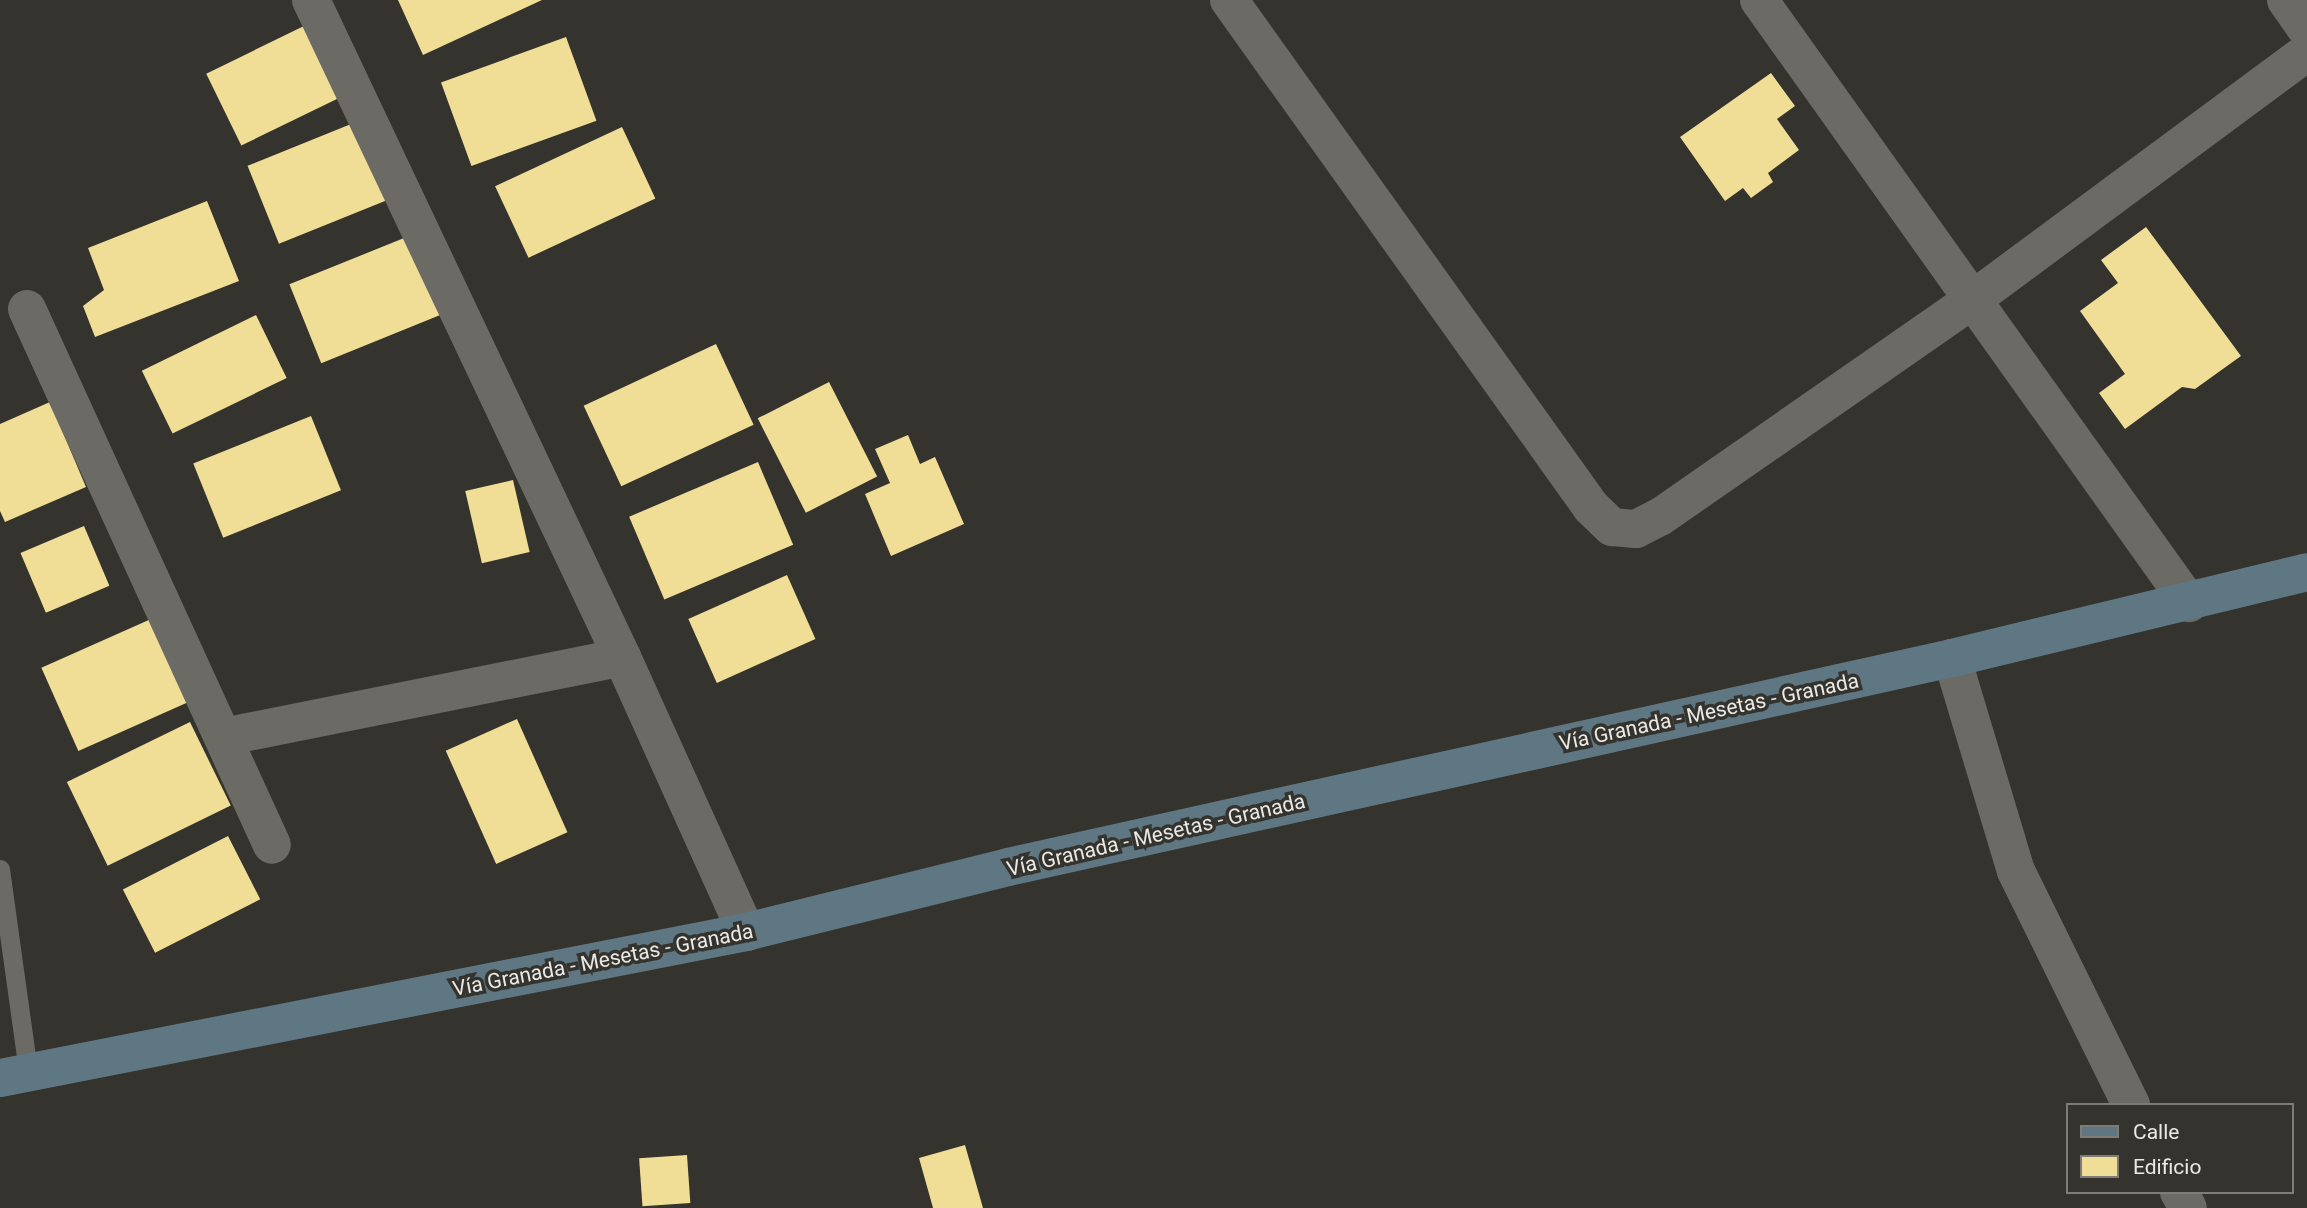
<!DOCTYPE html>
<meta charset="utf-8">
<style>
body{margin:0}
#map{position:relative;width:2307px;height:1208px;overflow:hidden;background:#34332d;font-family:Roboto,sans-serif}
div>[style]{position:absolute}
[style*='--x']{left:calc(var(--x)*1px);top:calc(var(--y)*1px);width:calc(var(--w)*1px);rotate:calc(var(--a)*1deg)}
.building>*{inset:0;background:#f0dd96;transform-origin:0 0}
.lane>*{height:19px;margin:-9.5px;padding:0 9.5px;transform-origin:9.5px;border-radius:9.5px;background:#6c6a64}
.street>*{height:38px;margin:-19px;padding:0 19px;transform-origin:19px;border-radius:19px;background:#6c6a64}
.secondary>*{height:38px;margin:-19px;padding:0 19px;transform-origin:19px;border-radius:19px;background:#5f7683}
span{translate:-50% -50%;white-space:nowrap;text-align:center;line-height:1.15;-webkit-text-stroke:7px #34332d;paint-order:stroke}
.street-label{font-size:21px;color:#eae9e5}
.legend{position:absolute;left:2066px;top:1103px;width:228px;height:91px;box-sizing:border-box;background:#34332d;border:2px solid #7d7c77;margin:0;padding:9px 12px;list-style:none;font-size:21px;color:#eae9e5}
.legend li{display:flex;align-items:center;gap:14px;height:35px}
.legend b{width:35px;border:2px solid #7d7c77}
</style>
<div id="map">
<div class="building">
<i style="clip-path:polygon(398px 0,542px 0,423px 55px)"></i>
<i style="left:306px;top:25px;width:80px;height:111px;rotate:64deg"></i>
<i style="left:566px;top:37px;width:89px;height:133px;rotate:70deg"></i>
<i style="clip-path:polygon(1771px 73px,1795px 106px,1777px 119px,1799px 150px,1768px 173px,1773px 182px,1751px 198px,1743px 188px,1725px 201px,1680px 137px)"></i>
<i style="left:356px;top:122px;width:84px;height:117px;rotate:68deg"></i>
<i style="left:622px;top:127px;width:79px;height:140px;rotate:65deg"></i>
<i style="clip-path:polygon(207px 201px,239px 281px,95px 337px,83px 306px,104px 290px,88px 248px)"></i>
<i style="clip-path:polygon(2146px 227px,2241px 356px,2195px 389px,2182px 387px,2125px 429px,2099px 393px,2125px 374px,2080px 311px,2118px 283px,2101px 260px)"></i>
<i style="left:409px;top:236px;width:85px;height:129px;rotate:68deg"></i>
<i style="left:256px;top:315px;width:70px;height:127px;rotate:64deg"></i>
<i style="left:716px;top:344px;width:89px;height:146px;rotate:65deg"></i>
<i style="left:829px;top:382px;width:106px;height:80px;rotate:63deg"></i>
<i style="clip-path:polygon(50px 402px,86px 487px,5px 522px,0 511px,0 424px)"></i>
<i style="left:311px;top:416px;width:80px;height:127px;rotate:68deg"></i>
<i style="clip-path:polygon(908px 435px,920px 464px,935px 457px,964px 524px,891px 556px,865px 494px,890px 483px,875px 449px)"></i>
<i style="left:758px;top:462px;width:90px;height:140px;rotate:67deg"></i>
<i style="left:513px;top:480px;width:74px;height:49px;rotate:77deg"></i>
<i style="left:84px;top:526px;width:65px;height:69px;rotate:67deg"></i>
<i style="left:787px;top:575px;width:70px;height:108px;rotate:66deg"></i>
<i style="left:151px;top:619px;width:91px;height:120px;rotate:66deg"></i>
<i style="left:517px;top:719px;width:124px;height:78px;rotate:66deg"></i>
<i style="left:190px;top:722px;width:93px;height:137px;rotate:64deg"></i>
<i style="left:228px;top:836px;width:71px;height:118px;rotate:63deg"></i>
<i style="clip-path:polygon(965px 1145px,983px 1208px,933px 1208px,919px 1158px)"></i>
<i style="left:687px;top:1155px;width:48px;height:48px;rotate:86deg"></i>
</div>
<div class="lane">
<i style="--x:0;--y:869;--w:204;--a:82.1"></i>
</div>
<div class="street">
<i style="--x:311;--y:0;--w:727;--a:64.67"></i>
<i style="--x:622;--y:657;--w:302;--a:65.7"></i>
<i style="--x:1229;--y:0;--w:623;--a:54.47"></i>
<i style="--x:1591;--y:507;--w:29;--a:44"></i>
<i style="--x:1612;--y:527;--w:24;--a:5"></i>
<i style="--x:1636;--y:529;--w:27;--a:-27"></i>
<i style="--x:1660;--y:517;--w:380;--a:-34.8"></i>
<i style="--x:1972;--y:300;--w:417;--a:-36.5"></i>
<i style="--x:1759;--y:0;--w:741;--a:54.51"></i>
<i style="--x:2286;--y:0;--w:37;--a:55"></i>
<i style="--x:27;--y:309;--w:589;--a:65.44"></i>
<i style="--x:1952;--y:658;--w:222;--a:73.3"></i>
<i style="--x:2016;--y:871;--w:261;--a:63.8"></i>
<i style="--x:223;--y:737;--w:407;--a:-11.3"></i>
<i style="--x:2179;--y:1192;--w:18;--a:61"></i>
</div>
<div class="secondary">
<i style="--x:0;--y:1078;--w:760;--a:-11.07"></i>
<i style="--x:746;--y:932;--w:270;--a:-13.9"></i>
<i style="--x:1008;--y:867;--w:967;--a:-12.48"></i>
<i style="--x:1952;--y:658;--w:365;--a:-13.6"></i>
</div>
<div class="street-label">
<span style="left:1709px;top:712px;rotate:-12deg">Vía Granada - Mesetas - Granada</span>
<span style="left:1156px;top:835px;rotate:-13deg">Vía Granada - Mesetas - Granada</span>
<span style="left:603px;top:960px;rotate:-11deg">Vía Granada - Mesetas - Granada</span>
</div>
<ul class="legend">
<li><b style="height:9px;background:#5f7683"></b>Calle</li>
<li><b style="height:19px;background:#f0dd96"></b>Edificio</li>
</ul>
</div>
